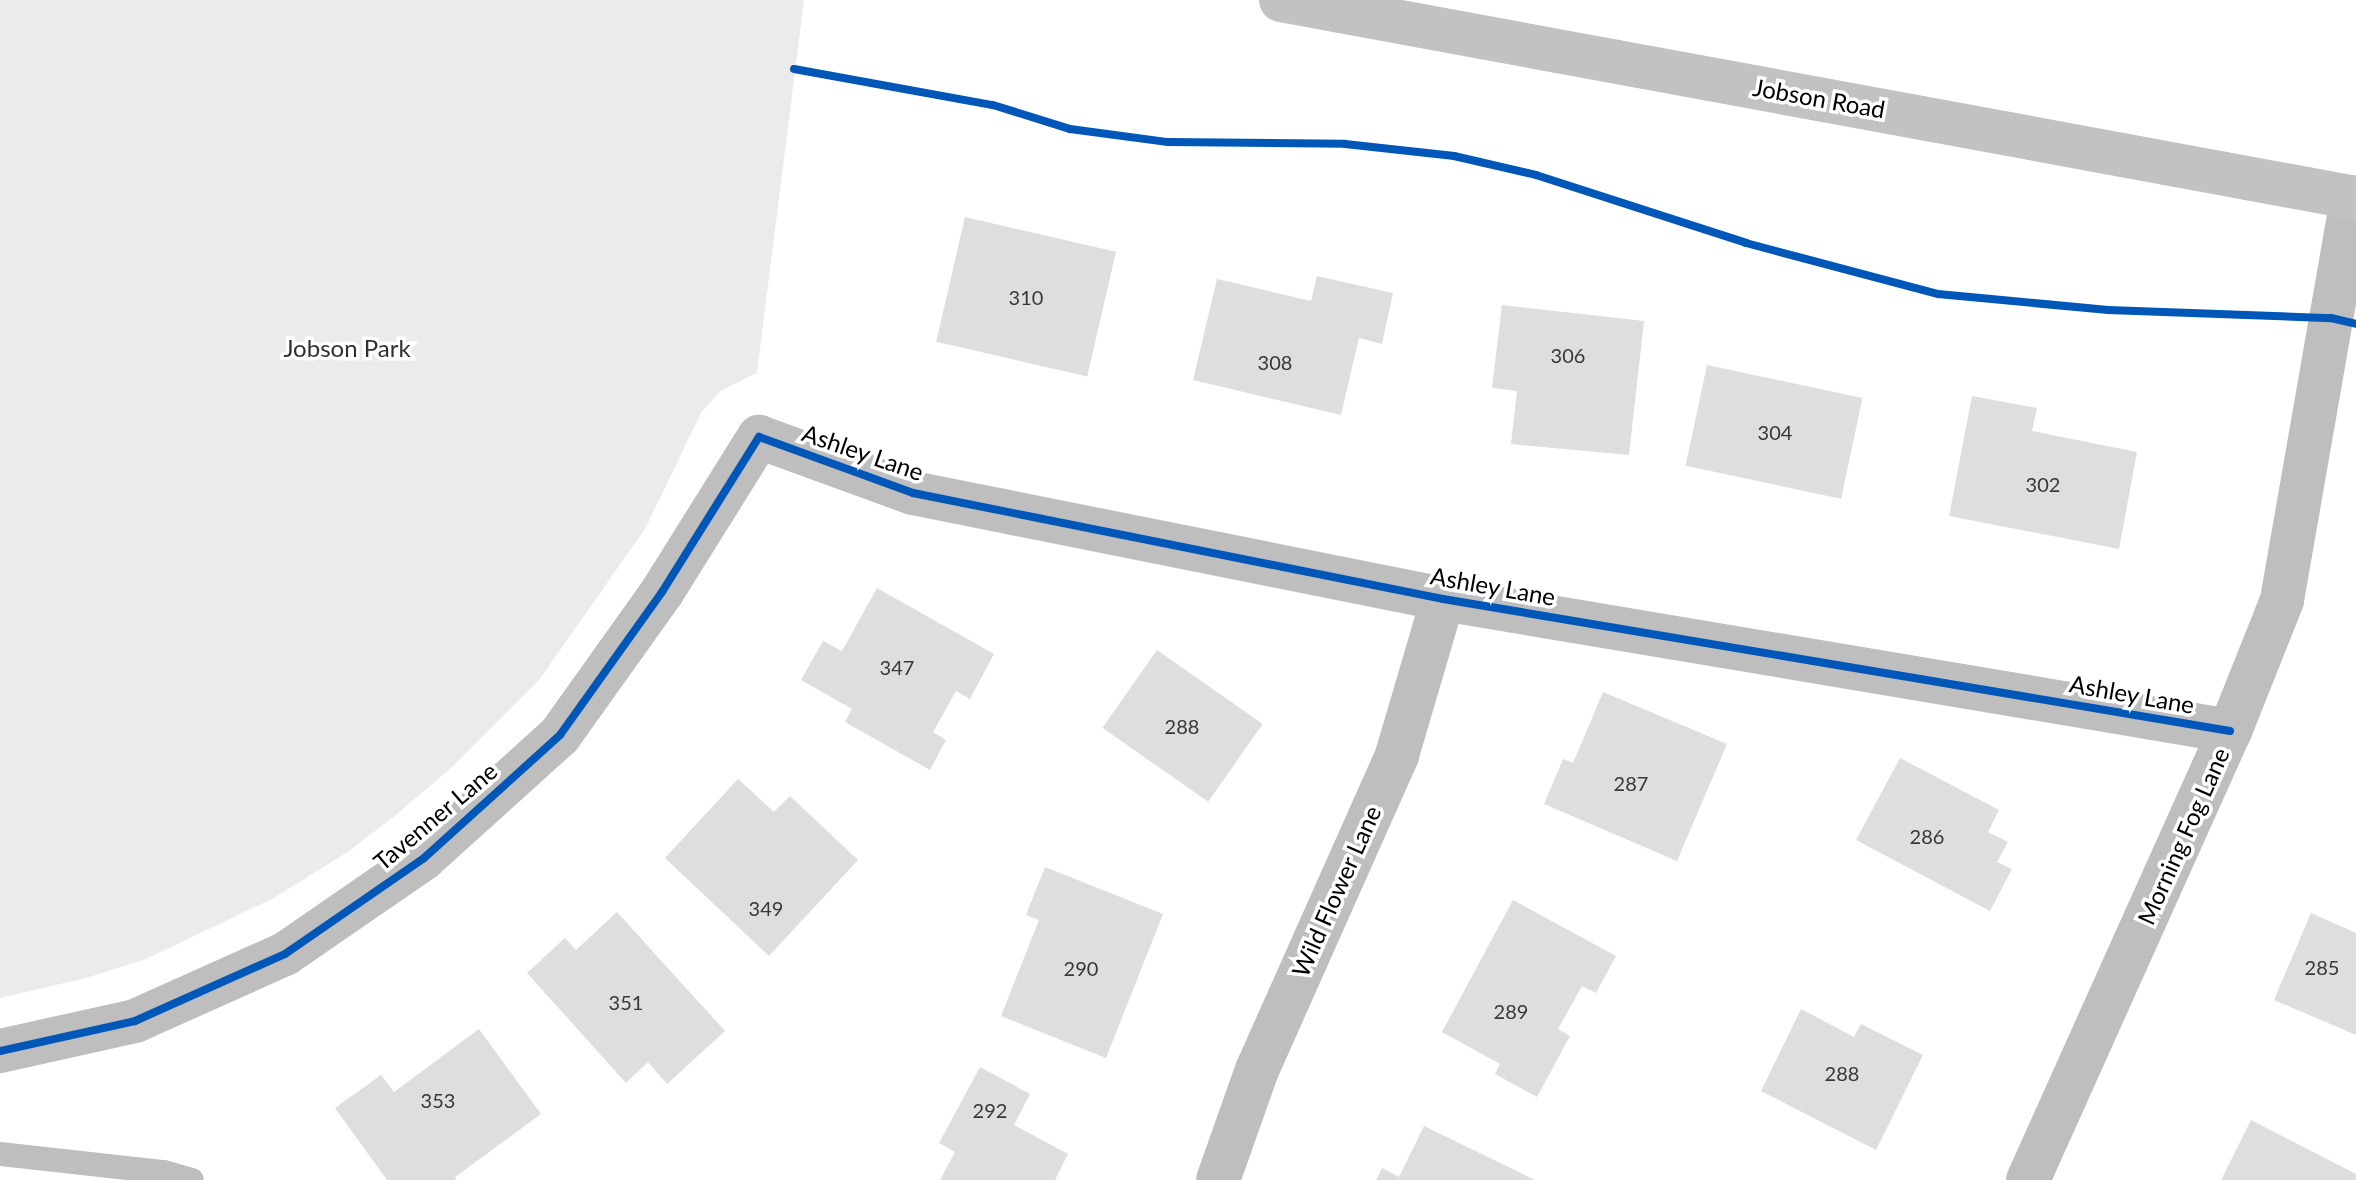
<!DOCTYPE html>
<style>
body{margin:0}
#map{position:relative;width:2356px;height:1180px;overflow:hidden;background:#fff;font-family:Lato,sans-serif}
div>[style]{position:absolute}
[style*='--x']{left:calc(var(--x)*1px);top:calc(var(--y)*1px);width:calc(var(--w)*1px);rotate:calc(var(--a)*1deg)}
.green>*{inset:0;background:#ebebeb}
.building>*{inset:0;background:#dedede;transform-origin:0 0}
.lane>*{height:24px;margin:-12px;padding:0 12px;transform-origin:12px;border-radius:12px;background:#bebebe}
.street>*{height:44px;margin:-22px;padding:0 22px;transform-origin:22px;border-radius:22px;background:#bebebe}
.secondary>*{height:44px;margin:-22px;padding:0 22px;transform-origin:22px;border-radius:22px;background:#c2c2c2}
.cycleway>*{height:8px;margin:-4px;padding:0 4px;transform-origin:4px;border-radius:4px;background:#0057b8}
span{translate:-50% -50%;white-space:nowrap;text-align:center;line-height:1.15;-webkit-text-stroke:7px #fff;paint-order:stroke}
.number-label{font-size:20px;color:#383838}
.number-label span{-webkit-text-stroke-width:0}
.street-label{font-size:24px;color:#000}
.park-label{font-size:24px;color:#313131}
</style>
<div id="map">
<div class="green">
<i style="clip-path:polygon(0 0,804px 0,757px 373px,721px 391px,702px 411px,645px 529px,539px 680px,450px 769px,392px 818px,349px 851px,272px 899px,146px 959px,86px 978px,0 998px)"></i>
</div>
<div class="building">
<i style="left:965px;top:217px;width:155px;height:128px;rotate:13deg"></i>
<i style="clip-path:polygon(1317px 276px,1393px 293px,1382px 344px,1359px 338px,1341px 415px,1193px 380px,1217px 279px,1311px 301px)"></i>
<i style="clip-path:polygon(1502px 305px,1644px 321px,1629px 455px,1511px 444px,1517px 391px,1492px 388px)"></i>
<i style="left:1707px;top:365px;width:159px;height:103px;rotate:12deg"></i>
<i style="clip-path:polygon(1972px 396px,2037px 408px,2032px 431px,2137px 452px,2119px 549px,1949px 516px)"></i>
<i style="clip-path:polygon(877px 588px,994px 654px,970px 699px,956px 691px,933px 732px,946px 740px,930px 770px,845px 722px,852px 709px,801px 680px,823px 641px,842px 651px)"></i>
<i style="left:1157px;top:650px;width:129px;height:95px;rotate:35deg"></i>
<i style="clip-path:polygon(1603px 692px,1727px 744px,1677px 861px,1544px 804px,1563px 759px,1573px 763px)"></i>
<i style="clip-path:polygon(1900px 758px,1999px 810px,1988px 832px,2008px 842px,1997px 862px,2012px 869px,1990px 911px,1856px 840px)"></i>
<i style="clip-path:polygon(738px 779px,774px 812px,790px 796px,858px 860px,769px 956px,665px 858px)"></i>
<i style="clip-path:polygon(1045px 867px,1163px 914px,1106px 1058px,1001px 1016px,1039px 920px,1026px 915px)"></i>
<i style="clip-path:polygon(1513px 900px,1616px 956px,1596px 993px,1582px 986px,1558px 1029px,1570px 1036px,1537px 1097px,1495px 1074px,1500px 1064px,1442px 1032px)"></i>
<i style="clip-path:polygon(617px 912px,725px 1031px,667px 1084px,648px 1062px,626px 1083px,527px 973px,565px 938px,576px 950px)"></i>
<i style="clip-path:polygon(2311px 913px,2356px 933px,2356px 1035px,2274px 1000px)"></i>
<i style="clip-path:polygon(1801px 1009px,1854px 1037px,1861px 1024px,1923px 1055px,1876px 1150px,1761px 1091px)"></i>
<i style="clip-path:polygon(479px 1029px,541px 1114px,455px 1177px,457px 1180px,387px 1180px,335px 1108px,381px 1075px,394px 1092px)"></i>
<i style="clip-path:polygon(980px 1067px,1030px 1094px,1014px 1125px,1068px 1154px,1055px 1180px,940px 1180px,955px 1152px,939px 1143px)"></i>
<i style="clip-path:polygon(2251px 1120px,2356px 1174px,2356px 1180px,2221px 1180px)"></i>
<i style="clip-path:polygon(1424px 1126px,1535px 1180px,1376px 1180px,1382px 1168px,1399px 1177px)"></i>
</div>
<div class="lane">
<i style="--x:0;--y:1154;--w:165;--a:6.3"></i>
<i style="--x:164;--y:1172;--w:29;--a:16"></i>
</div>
<div class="street">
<i style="--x:0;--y:1051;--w:138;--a:-12.5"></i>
<i style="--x:135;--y:1021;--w:164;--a:-24.1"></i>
<i style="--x:285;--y:954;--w:169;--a:-34.6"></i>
<i style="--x:424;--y:858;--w:183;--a:-42.1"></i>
<i style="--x:560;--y:735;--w:176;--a:-54.5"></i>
<i style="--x:662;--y:592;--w:183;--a:-58"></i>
<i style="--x:759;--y:437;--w:164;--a:20"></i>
<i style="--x:913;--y:493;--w:540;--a:11.31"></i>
<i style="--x:1443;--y:599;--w:798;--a:9.52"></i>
<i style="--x:1218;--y:1180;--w:117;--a:-70.5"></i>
<i style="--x:1257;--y:1070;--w:345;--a:-66"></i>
<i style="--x:1397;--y:755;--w:163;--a:-73.6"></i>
<i style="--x:2028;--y:1180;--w:492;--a:-65.8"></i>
<i style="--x:2230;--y:731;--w:141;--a:-68.3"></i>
<i style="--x:2282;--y:600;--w:409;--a:-80.1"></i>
</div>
<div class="secondary">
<i style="--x:1281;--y:0;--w:1093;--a:10.44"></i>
</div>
<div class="cycleway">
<i style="--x:794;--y:69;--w:202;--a:10.3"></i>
<i style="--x:993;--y:105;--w:81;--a:17.3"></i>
<i style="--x:1070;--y:129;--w:99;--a:7.6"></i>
<i style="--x:1168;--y:142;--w:177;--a:0.6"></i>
<i style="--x:1345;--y:144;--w:110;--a:6.3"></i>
<i style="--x:1454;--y:156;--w:84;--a:13"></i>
<i style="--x:1536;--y:175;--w:221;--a:17.9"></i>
<i style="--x:1746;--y:243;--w:199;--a:14.9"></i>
<i style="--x:1938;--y:294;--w:171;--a:5.4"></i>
<i style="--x:2108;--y:310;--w:223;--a:2.1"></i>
<i style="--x:2331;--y:318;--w:26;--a:13"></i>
<i style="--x:0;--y:1051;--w:138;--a:-12.5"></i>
<i style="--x:135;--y:1021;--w:164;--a:-24.1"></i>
<i style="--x:285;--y:954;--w:169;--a:-34.6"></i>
<i style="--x:424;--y:858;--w:183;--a:-42.1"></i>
<i style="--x:560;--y:735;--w:176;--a:-54.5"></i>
<i style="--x:662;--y:592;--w:183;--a:-58"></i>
<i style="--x:759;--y:437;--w:164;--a:20"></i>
<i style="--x:913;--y:493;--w:540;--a:11.31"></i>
<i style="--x:1443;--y:599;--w:798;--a:9.52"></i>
</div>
<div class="number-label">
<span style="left:1026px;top:297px">310</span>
<span style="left:1568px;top:355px">306</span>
<span style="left:1275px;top:362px">308</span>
<span style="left:1775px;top:432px">304</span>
<span style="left:2043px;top:484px">302</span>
<span style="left:897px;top:667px">347</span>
<span style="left:1182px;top:726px">288</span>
<span style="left:1631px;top:783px">287</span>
<span style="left:1927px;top:836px">286</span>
<span style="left:766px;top:908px">349</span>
<span style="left:2322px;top:967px">285</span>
<span style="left:1081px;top:968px">290</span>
<span style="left:626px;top:1002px">351</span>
<span style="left:1511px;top:1011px">289</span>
<span style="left:1842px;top:1073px">288</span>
<span style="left:438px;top:1100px">353</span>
<span style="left:990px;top:1110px">292</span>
</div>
<div class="street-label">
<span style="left:1819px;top:98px;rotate:10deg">Jobson Road</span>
<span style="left:863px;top:452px;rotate:19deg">Ashley Lane</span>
<span style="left:1493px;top:586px;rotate:10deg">Ashley Lane</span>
<span style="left:2132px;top:694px;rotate:10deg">Ashley Lane</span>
<span style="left:435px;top:816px;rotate:-40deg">Tavenner Lane</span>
<span style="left:2183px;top:836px;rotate:-66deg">Morning Fog Lane</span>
<span style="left:1336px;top:891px;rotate:-66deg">Wild Flower Lane</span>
</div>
<div class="park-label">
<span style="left:347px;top:348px">Jobson Park</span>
</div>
</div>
